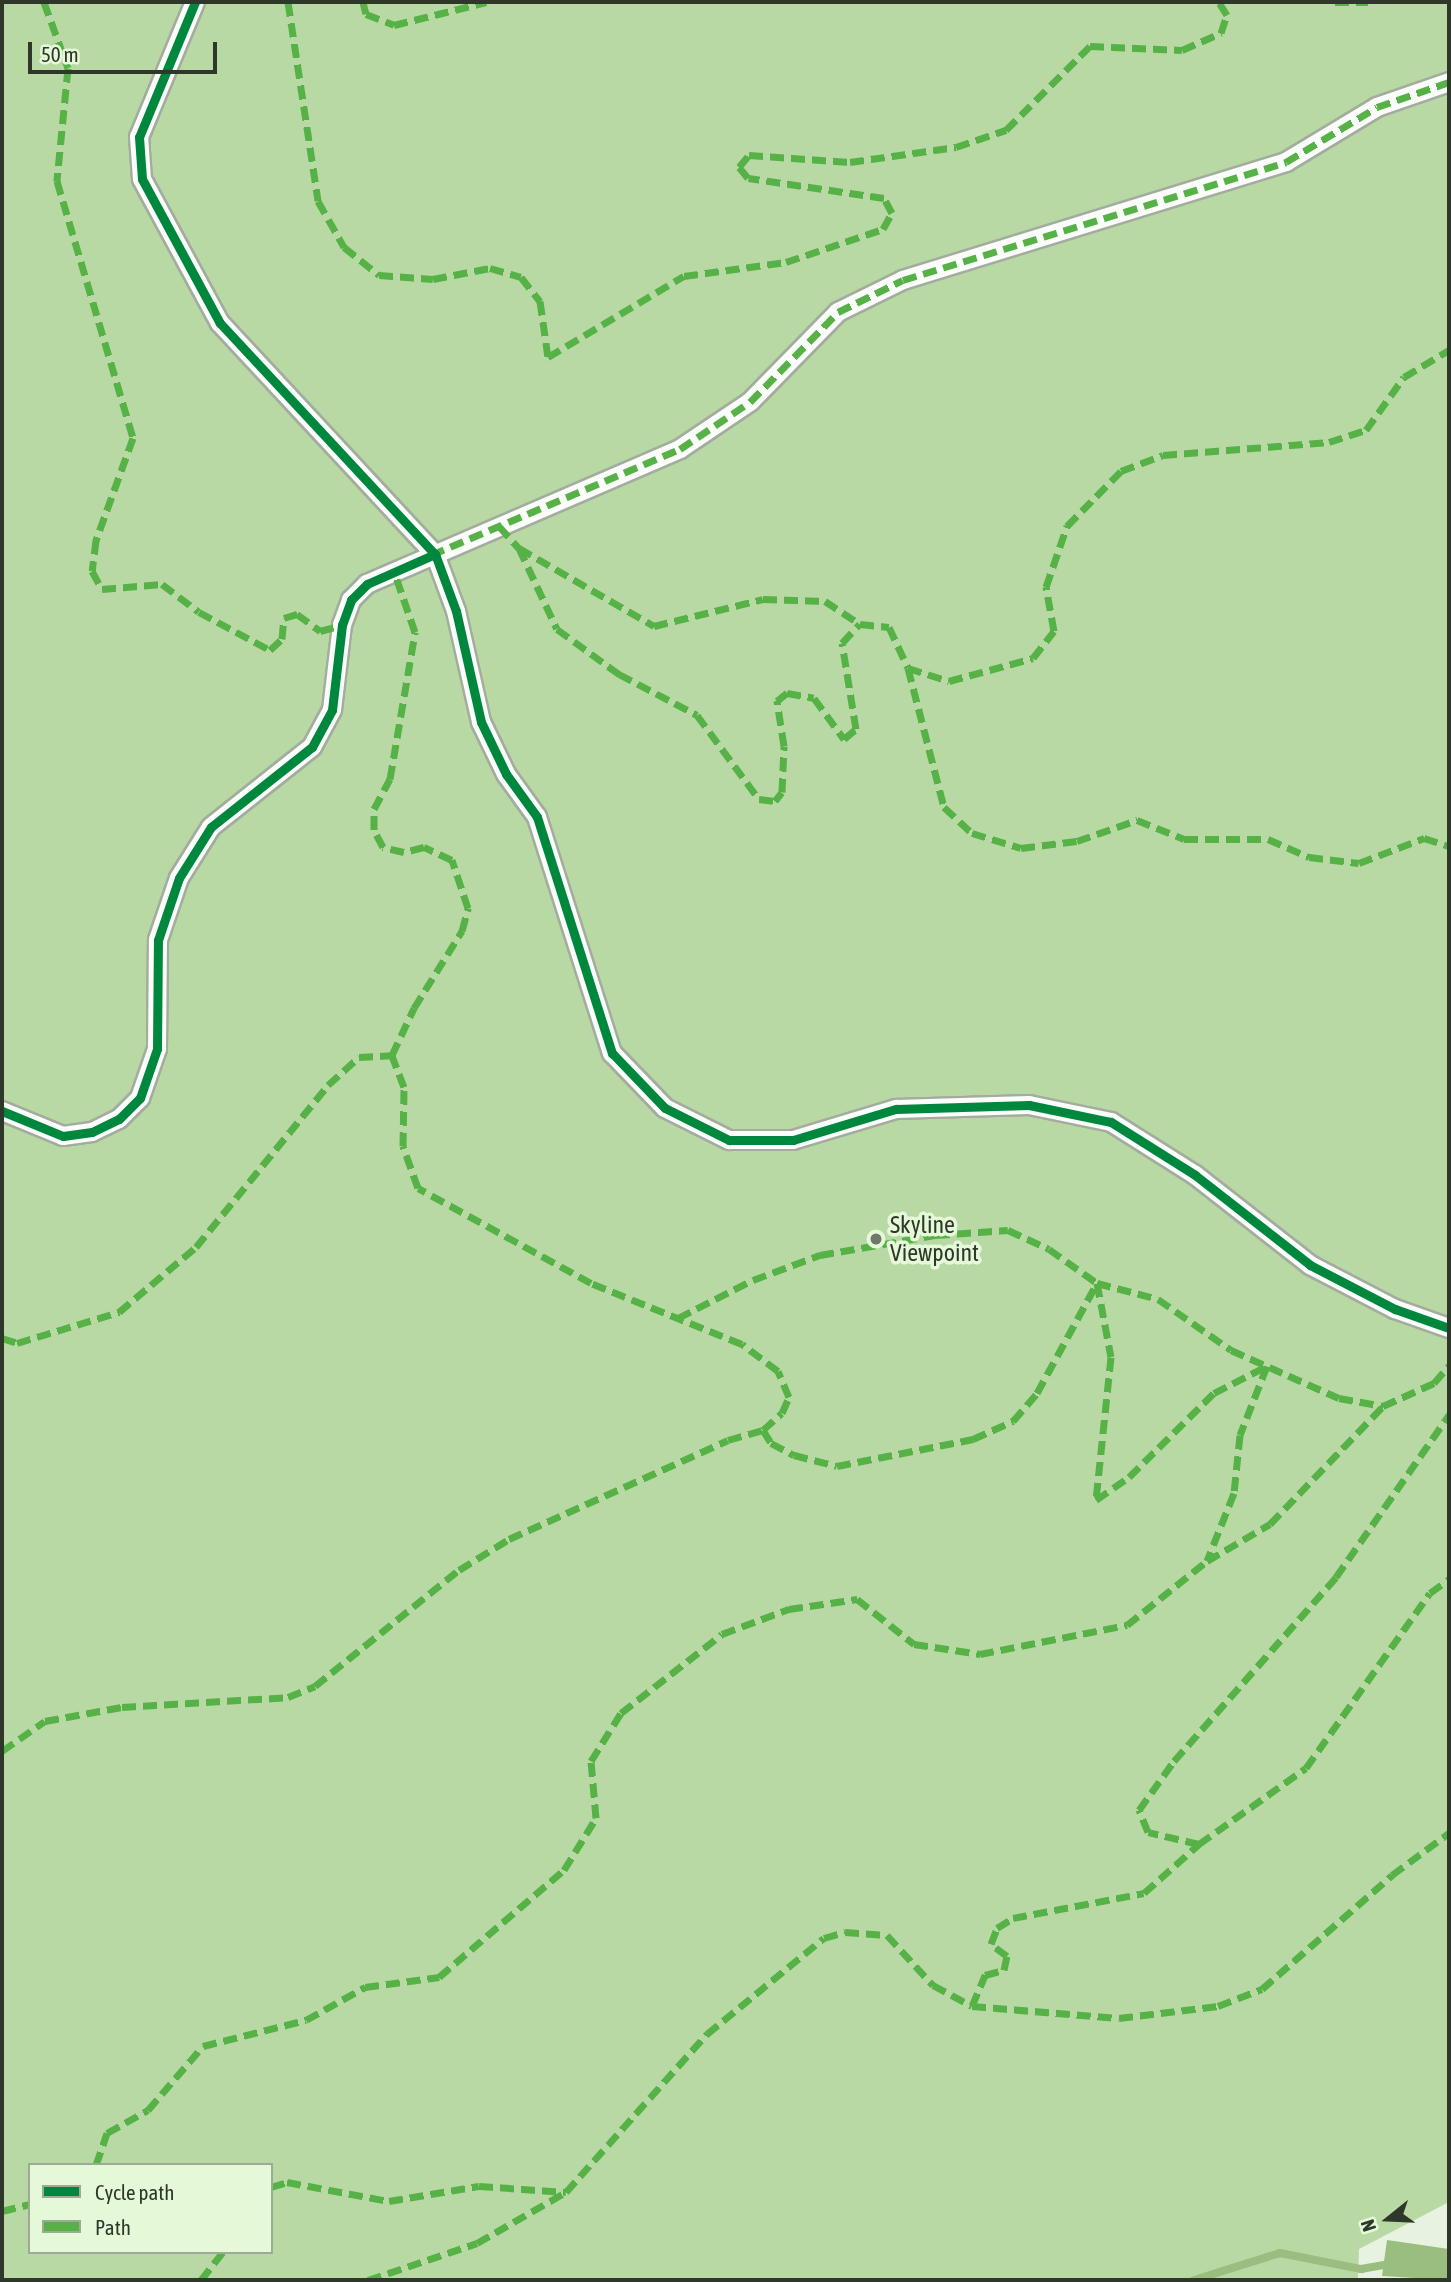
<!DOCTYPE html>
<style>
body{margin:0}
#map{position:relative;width:1451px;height:2282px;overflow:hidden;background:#e7f2e0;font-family:"Asap Condensed",sans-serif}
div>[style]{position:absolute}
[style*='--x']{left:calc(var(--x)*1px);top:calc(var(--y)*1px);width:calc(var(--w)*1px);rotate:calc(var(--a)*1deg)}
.forest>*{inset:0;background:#b8d9a4}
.water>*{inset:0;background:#99be80}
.stream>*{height:8px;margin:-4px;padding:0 4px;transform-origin:4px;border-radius:4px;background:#99be80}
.roads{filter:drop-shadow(2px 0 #a3ac9e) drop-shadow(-2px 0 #a3ac9e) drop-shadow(0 2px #a3ac9e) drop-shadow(0 -2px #a3ac9e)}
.pedestrian>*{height:18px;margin:-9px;padding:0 9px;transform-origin:9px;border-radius:9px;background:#fbfdfa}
.quiet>*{height:7px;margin-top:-3.5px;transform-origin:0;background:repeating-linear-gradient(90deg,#56b246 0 14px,transparent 0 21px)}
.cycleway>*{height:9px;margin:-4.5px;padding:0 4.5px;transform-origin:4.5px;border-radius:4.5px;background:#00873e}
.dots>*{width:19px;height:19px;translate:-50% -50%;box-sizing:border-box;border:4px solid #e5f9d9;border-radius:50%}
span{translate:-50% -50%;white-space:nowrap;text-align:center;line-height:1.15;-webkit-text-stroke:7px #e5f9d9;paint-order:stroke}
.poi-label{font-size:24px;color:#2f362a}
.left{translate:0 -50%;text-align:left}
.frame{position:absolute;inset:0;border:4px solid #2f362a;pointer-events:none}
.legend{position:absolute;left:28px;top:2163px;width:245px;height:91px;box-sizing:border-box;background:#e5f9d9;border:2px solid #9cab93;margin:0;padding:9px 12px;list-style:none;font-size:21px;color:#2f362a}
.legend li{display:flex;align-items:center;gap:14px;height:35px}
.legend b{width:35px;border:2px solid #9cab93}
.north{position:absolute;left:1353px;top:2184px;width:70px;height:70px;-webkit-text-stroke:5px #e5f9d9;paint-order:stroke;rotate:252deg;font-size:19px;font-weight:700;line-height:28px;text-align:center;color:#2f362a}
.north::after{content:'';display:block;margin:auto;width:24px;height:32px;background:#2f362a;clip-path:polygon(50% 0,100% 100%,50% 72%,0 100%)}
.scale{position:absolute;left:28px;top:42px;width:189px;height:32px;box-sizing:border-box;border:4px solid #2f362a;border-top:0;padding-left:9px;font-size:21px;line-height:24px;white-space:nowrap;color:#2f362a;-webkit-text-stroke:5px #e5f9d9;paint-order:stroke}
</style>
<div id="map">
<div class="forest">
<i style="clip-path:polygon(evenodd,2px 2px,1449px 2px,1449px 2202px,1359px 2249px,1358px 2280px,2px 2280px,2px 2px,30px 2165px,271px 2165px,271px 2252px,30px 2252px,30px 2165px)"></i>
</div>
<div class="water">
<i style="clip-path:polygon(1387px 2240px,1449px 2249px,1449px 2280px,1382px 2276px)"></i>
</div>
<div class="stream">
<i style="--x:1194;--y:2280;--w:90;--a:-17.4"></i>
<i style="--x:1280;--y:2253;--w:83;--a:11.2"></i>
<i style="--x:1361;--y:2269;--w:35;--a:-10"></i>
</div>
<div class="roads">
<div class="pedestrian">
<i style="--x:195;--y:2;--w:146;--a:112.5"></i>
<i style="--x:139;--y:137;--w:42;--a:85.9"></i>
<i style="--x:142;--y:179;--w:164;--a:61.6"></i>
<i style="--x:220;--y:323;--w:316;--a:47.1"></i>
<i style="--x:435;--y:554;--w:61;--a:69.8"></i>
<i style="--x:456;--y:611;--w:114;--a:77.3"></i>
<i style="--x:481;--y:722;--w:58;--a:64.3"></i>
<i style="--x:506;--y:774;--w:53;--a:54.2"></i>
<i style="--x:537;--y:817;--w:248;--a:72.4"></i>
<i style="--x:612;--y:1053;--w:76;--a:46.1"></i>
<i style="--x:665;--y:1108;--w:72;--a:26.6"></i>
<i style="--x:729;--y:1140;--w:64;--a:0"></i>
<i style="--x:793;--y:1140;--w:108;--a:-16.8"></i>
<i style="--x:896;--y:1109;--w:133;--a:-1.7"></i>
<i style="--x:1029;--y:1105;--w:84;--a:11.7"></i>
<i style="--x:1111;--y:1122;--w:99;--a:32.2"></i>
<i style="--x:1195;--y:1175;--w:146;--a:38"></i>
<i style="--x:1310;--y:1265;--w:96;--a:27.4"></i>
<i style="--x:1395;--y:1309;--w:57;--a:19.4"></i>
<i style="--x:2;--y:1111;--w:66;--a:22.3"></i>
<i style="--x:63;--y:1136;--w:29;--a:-8"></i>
<i style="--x:92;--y:1132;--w:30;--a:-26"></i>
<i style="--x:119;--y:1119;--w:30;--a:-45"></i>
<i style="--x:140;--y:1098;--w:52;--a:-70.9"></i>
<i style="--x:157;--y:1049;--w:109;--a:-89.5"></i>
<i style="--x:158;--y:940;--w:65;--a:-71.3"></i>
<i style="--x:179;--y:878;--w:60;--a:-57.9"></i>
<i style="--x:211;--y:827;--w:129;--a:-38.4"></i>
<i style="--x:312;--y:747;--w:42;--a:-61.6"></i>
<i style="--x:332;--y:710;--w:86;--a:-83.3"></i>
<i style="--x:342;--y:625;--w:27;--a:-70"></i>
<i style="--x:351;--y:600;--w:23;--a:-45"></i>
<i style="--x:367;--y:584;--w:341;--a:-23.3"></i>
<i style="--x:680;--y:449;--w:84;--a:-33.9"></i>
<i style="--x:750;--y:402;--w:126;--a:-45.6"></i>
<i style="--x:838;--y:312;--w:72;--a:-26.2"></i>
<i style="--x:903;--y:280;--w:401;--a:-17.1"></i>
<i style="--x:1286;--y:162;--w:106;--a:-31.1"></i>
<i style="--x:1377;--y:107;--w:76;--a:-19.1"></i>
</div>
</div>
<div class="quiet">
<i style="--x:44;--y:2;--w:70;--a:70"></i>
<i style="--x:68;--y:68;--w:114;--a:95.6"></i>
<i style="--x:57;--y:181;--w:268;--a:73.5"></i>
<i style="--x:133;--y:438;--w:109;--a:109.9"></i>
<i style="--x:96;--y:540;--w:31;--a:97"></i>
<i style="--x:92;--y:571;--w:21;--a:61"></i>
<i style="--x:102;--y:589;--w:60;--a:-4.8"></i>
<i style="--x:162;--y:584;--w:46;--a:37.1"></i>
<i style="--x:199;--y:612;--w:81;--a:28.2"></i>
<i style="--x:270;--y:650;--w:16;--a:-43"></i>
<i style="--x:282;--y:639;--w:21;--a:-85"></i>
<i style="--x:284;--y:618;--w:14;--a:-17"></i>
<i style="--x:297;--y:614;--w:29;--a:36"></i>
<i style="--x:320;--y:631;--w:23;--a:-15"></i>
<i style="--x:288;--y:2;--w:201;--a:81.4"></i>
<i style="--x:318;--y:201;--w:53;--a:60.5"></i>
<i style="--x:344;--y:247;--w:45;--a:38.7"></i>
<i style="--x:379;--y:275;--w:54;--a:4.2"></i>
<i style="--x:433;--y:279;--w:58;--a:-10.9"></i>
<i style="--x:490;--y:268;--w:32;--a:16"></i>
<i style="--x:521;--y:277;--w:31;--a:52"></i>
<i style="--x:540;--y:301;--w:57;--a:81.9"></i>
<i style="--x:548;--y:357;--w:158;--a:-30.8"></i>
<i style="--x:684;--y:276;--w:103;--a:-7.8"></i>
<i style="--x:786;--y:262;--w:102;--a:-18.8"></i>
<i style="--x:883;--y:229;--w:18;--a:-61"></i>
<i style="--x:892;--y:213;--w:17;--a:-118"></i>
<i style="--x:884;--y:198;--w:137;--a:-171.6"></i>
<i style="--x:748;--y:178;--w:14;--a:-129"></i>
<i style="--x:739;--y:167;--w:16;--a:-50"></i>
<i style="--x:749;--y:155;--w:101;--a:4"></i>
<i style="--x:850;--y:162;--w:107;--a:-8.1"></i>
<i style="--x:956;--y:147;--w:53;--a:-18.8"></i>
<i style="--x:1006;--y:130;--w:119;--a:-45"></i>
<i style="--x:1090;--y:46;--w:92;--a:2.5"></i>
<i style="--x:1182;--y:50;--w:43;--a:-23.6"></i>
<i style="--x:1221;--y:33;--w:19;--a:-72"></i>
<i style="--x:1227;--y:15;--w:15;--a:-122"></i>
<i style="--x:363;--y:2;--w:12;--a:76"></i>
<i style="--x:366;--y:14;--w:30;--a:21"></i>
<i style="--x:394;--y:25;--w:95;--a:-14"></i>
<i style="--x:1335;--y:2;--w:33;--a:0"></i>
<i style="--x:499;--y:526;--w:30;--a:48"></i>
<i style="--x:519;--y:548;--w:156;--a:30"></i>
<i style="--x:654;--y:626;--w:112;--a:-13.9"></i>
<i style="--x:763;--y:599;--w:62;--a:1.8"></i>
<i style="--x:825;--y:601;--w:42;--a:33.3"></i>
<i style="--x:860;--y:624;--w:29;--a:6"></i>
<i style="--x:889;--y:627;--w:45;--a:65.1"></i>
<i style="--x:908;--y:668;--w:144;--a:75.5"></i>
<i style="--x:944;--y:807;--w:38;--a:43"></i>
<i style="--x:972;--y:833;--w:51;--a:17"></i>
<i style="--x:1021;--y:848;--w:56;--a:-7.1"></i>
<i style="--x:1077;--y:841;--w:64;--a:-19.3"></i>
<i style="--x:1137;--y:820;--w:51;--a:22"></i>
<i style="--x:1184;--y:839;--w:84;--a:0"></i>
<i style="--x:1268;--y:839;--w:45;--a:23.7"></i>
<i style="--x:1309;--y:857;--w:50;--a:6.8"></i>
<i style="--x:1359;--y:863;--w:70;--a:-21"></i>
<i style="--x:1424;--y:838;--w:26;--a:18"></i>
<i style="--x:519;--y:548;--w:89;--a:64.9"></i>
<i style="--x:557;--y:629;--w:77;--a:36"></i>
<i style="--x:619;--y:674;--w:88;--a:27.7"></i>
<i style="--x:697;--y:715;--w:104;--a:53.6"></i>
<i style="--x:759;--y:799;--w:16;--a:7"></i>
<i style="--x:775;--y:801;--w:11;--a:-52"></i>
<i style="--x:782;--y:792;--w:46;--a:-87.5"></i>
<i style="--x:784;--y:746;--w:46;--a:-98.8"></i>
<i style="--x:777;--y:701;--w:13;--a:-39"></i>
<i style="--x:787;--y:693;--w:27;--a:10"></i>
<i style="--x:814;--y:698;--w:51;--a:53.8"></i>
<i style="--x:844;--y:739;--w:16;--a:-40"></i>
<i style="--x:856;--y:729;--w:87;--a:-99.2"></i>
<i style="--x:842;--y:643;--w:26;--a:-47"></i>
<i style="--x:431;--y:555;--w:271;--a:-23.1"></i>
<i style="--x:680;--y:449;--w:84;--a:-33.9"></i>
<i style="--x:750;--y:402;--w:126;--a:-45.6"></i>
<i style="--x:838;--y:312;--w:72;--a:-26.2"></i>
<i style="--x:903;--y:280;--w:401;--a:-17.1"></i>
<i style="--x:1286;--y:162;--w:106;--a:-31.1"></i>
<i style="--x:1377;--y:107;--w:76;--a:-19.1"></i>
<i style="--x:908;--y:668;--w:43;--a:17.6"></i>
<i style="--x:949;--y:681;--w:87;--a:-15.3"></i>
<i style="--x:1033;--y:658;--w:34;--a:-52"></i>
<i style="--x:1054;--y:631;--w:45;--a:-100.3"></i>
<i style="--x:1046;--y:587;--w:65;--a:-71"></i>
<i style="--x:1067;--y:526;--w:77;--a:-45.5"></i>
<i style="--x:1121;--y:471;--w:45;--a:-20.9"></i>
<i style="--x:1163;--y:455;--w:167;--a:-4.5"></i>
<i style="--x:1329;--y:442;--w:39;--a:-18"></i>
<i style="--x:1366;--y:430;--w:65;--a:-54.4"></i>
<i style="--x:1404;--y:377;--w:52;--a:-31"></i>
<i style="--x:678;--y:1318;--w:84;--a:-26.9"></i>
<i style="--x:753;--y:1280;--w:72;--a:-20.5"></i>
<i style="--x:820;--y:1255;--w:118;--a:-9.8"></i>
<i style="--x:936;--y:1235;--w:72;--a:-4"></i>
<i style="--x:1008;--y:1230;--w:45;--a:24.9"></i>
<i style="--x:1049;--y:1249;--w:59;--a:35.3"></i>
<i style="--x:1097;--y:1283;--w:63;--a:14.7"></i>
<i style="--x:1158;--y:1299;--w:89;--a:34.9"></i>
<i style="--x:1231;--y:1350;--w:118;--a:24"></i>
<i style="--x:1339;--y:1398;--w:45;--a:10.3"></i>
<i style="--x:2;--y:1338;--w:16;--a:18"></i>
<i style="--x:17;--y:1343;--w:107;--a:-16.9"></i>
<i style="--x:119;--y:1312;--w:101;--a:-40.2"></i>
<i style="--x:196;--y:1247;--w:209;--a:-50.8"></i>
<i style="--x:328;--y:1085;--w:42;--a:-42.1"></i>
<i style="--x:359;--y:1057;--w:33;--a:-3"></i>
<i style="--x:763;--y:1430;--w:15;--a:58"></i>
<i style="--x:771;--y:1443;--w:26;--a:28"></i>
<i style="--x:794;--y:1455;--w:44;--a:14.3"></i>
<i style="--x:837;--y:1466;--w:139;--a:-11.2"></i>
<i style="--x:973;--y:1439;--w:44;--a:-24.2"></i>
<i style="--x:1013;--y:1421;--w:37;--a:-49"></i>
<i style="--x:1037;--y:1393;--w:125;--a:-61.4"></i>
<i style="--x:1097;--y:1283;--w:75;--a:79.3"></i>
<i style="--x:1111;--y:1357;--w:144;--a:96"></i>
<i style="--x:1096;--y:1500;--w:40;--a:-34.9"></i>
<i style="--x:1129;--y:1477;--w:120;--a:-44.7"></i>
<i style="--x:1214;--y:1393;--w:59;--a:-27"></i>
<i style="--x:1267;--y:1366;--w:74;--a:111.4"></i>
<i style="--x:1240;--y:1435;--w:58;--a:95.9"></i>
<i style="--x:1234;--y:1493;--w:73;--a:111.7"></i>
<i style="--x:1207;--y:1561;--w:73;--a:-30.4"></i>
<i style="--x:1270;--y:1524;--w:163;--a:-46.2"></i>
<i style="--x:1383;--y:1406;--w:56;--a:-24.3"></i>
<i style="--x:1434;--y:1383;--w:23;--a:-49"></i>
<i style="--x:2;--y:1751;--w:52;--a:-34.9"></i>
<i style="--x:45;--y:1721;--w:78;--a:-10.3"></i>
<i style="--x:122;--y:1707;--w:166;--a:-3.4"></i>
<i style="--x:288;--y:1697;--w:29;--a:-22"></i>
<i style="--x:315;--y:1686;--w:185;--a:-38.9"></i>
<i style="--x:459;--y:1570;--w:59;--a:-31.8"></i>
<i style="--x:509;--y:1539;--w:240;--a:-24.3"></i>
<i style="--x:728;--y:1440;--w:36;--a:-16"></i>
<i style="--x:763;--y:1430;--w:25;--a:-42"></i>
<i style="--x:782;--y:1413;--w:17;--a:-66"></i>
<i style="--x:789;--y:1397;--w:28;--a:-113"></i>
<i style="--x:778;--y:1371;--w:45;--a:-143.1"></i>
<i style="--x:742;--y:1344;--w:163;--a:-158"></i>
<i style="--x:591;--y:1283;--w:197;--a:-151.2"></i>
<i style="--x:418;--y:1188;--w:45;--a:-109.7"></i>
<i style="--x:403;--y:1146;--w:59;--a:-89"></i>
<i style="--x:404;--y:1087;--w:34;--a:-111"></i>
<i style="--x:392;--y:1055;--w:52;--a:-64.9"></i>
<i style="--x:414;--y:1008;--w:91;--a:-58.1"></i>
<i style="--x:462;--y:931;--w:24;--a:-75"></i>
<i style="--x:468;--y:908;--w:51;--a:-108.4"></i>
<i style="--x:452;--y:860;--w:31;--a:-155"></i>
<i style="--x:424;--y:847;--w:21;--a:166"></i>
<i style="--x:404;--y:852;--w:22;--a:-167"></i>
<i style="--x:383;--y:847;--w:19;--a:-118"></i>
<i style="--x:374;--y:830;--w:21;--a:-90"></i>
<i style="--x:374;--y:809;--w:34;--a:-62"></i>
<i style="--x:390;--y:779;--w:149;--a:-80.3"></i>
<i style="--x:415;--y:632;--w:65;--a:-109"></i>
<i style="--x:1199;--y:1844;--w:52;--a:-166.8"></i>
<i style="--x:1148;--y:1832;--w:24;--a:-112"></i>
<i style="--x:1139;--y:1810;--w:60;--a:-54.5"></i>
<i style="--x:1174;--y:1761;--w:245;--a:-48.6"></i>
<i style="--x:1336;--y:1577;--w:198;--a:-55.1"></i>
<i style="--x:972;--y:2006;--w:34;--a:-67"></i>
<i style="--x:985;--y:1975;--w:20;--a:-15"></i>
<i style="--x:1004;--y:1970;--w:14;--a:-78"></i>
<i style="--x:1007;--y:1956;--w:20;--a:-143"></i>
<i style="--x:991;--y:1944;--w:17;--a:-69"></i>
<i style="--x:997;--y:1928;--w:19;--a:-32"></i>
<i style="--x:1013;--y:1918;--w:133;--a:-10.8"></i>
<i style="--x:1144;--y:1893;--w:74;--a:-41.7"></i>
<i style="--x:1199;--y:1844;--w:131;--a:-35.4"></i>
<i style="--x:1306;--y:1768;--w:214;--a:-54.7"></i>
<i style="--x:1430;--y:1593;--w:24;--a:-36"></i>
<i style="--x:96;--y:2165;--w:34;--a:-71"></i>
<i style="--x:107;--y:2133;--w:47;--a:-29.3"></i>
<i style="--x:148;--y:2110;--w:84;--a:-49.3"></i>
<i style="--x:203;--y:2046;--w:106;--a:-14.2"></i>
<i style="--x:306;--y:2020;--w:68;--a:-29.2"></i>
<i style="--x:365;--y:1987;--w:75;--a:-7.7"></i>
<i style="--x:439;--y:1977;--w:165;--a:-40.6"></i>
<i style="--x:564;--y:1870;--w:61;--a:-58.4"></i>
<i style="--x:596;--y:1818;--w:57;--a:-95"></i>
<i style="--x:591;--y:1761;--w:57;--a:-58"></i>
<i style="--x:621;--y:1713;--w:128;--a:-38"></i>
<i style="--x:722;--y:1634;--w:72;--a:-20.5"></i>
<i style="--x:789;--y:1609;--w:69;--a:-8.4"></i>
<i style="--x:857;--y:1599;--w:73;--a:38.3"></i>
<i style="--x:914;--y:1644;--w:67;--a:8.6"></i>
<i style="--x:980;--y:1654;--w:150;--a:-11.2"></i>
<i style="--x:1127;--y:1625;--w:102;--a:-38.7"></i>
<i style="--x:271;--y:2187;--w:17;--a:-17"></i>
<i style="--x:287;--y:2182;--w:104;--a:10.6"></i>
<i style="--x:389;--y:2201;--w:91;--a:-9.5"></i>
<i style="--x:479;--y:2186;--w:87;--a:3.9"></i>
<i style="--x:2;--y:2211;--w:29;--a:-14"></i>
<i style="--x:201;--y:2280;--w:36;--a:-52"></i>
<i style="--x:368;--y:2280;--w:115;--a:-18.7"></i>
<i style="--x:477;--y:2243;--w:103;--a:-29.8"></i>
<i style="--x:566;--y:2192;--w:212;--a:-48.3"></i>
<i style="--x:707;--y:2034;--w:151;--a:-39.4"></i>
<i style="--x:824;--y:1938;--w:22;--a:-16"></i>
<i style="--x:845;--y:1932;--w:42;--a:4.1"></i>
<i style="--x:887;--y:1935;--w:68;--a:47.4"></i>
<i style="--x:933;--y:1985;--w:44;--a:28.3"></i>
<i style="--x:972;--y:2006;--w:147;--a:4.7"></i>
<i style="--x:1119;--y:2018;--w:100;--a:-6.9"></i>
<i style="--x:1218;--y:2006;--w:47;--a:-21.1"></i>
<i style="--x:1262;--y:1989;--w:173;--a:-41.2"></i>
<i style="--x:1392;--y:1875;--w:71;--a:-36.4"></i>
</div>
<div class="cycleway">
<i style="--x:195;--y:2;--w:146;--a:112.5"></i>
<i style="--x:139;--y:137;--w:42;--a:85.9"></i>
<i style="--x:142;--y:179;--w:164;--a:61.6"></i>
<i style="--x:220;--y:323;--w:316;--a:47.1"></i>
<i style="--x:435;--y:554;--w:61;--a:69.8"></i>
<i style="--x:456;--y:611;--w:114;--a:77.3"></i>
<i style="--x:481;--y:722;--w:58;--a:64.3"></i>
<i style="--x:506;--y:774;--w:53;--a:54.2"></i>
<i style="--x:537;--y:817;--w:248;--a:72.4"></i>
<i style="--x:612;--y:1053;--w:76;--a:46.1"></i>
<i style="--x:665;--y:1108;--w:72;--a:26.6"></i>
<i style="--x:729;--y:1140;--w:64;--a:0"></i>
<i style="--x:793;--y:1140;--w:108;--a:-16.8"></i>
<i style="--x:896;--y:1109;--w:133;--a:-1.7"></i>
<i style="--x:1029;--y:1105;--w:84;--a:11.7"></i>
<i style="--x:1111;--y:1122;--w:99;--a:32.2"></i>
<i style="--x:1195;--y:1175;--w:146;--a:38"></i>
<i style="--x:1310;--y:1265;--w:96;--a:27.4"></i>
<i style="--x:1395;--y:1309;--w:57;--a:19.4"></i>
<i style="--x:2;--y:1111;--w:66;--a:22.3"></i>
<i style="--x:63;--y:1136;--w:29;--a:-8"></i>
<i style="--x:92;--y:1132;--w:30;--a:-26"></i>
<i style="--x:119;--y:1119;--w:30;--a:-45"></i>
<i style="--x:140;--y:1098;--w:52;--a:-70.9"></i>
<i style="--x:157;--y:1049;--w:109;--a:-89.5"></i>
<i style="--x:158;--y:940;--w:65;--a:-71.3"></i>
<i style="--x:179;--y:878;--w:60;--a:-57.9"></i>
<i style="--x:211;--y:827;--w:129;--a:-38.4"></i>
<i style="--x:312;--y:747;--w:42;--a:-61.6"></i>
<i style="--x:332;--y:710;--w:86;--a:-83.3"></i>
<i style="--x:342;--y:625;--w:27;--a:-70"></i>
<i style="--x:351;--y:600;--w:23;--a:-45"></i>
<i style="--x:367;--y:584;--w:74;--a:-23.8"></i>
</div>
<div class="dots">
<i style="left:876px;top:1239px;background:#6f786a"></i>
</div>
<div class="poi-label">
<span class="left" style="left:890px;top:1239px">Skyline<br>Viewpoint</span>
</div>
<div class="frame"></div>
<ul class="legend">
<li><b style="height:9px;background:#00873e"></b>Cycle path</li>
<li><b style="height:9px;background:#56b246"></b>Path</li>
</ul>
<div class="north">N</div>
<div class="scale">50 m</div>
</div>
